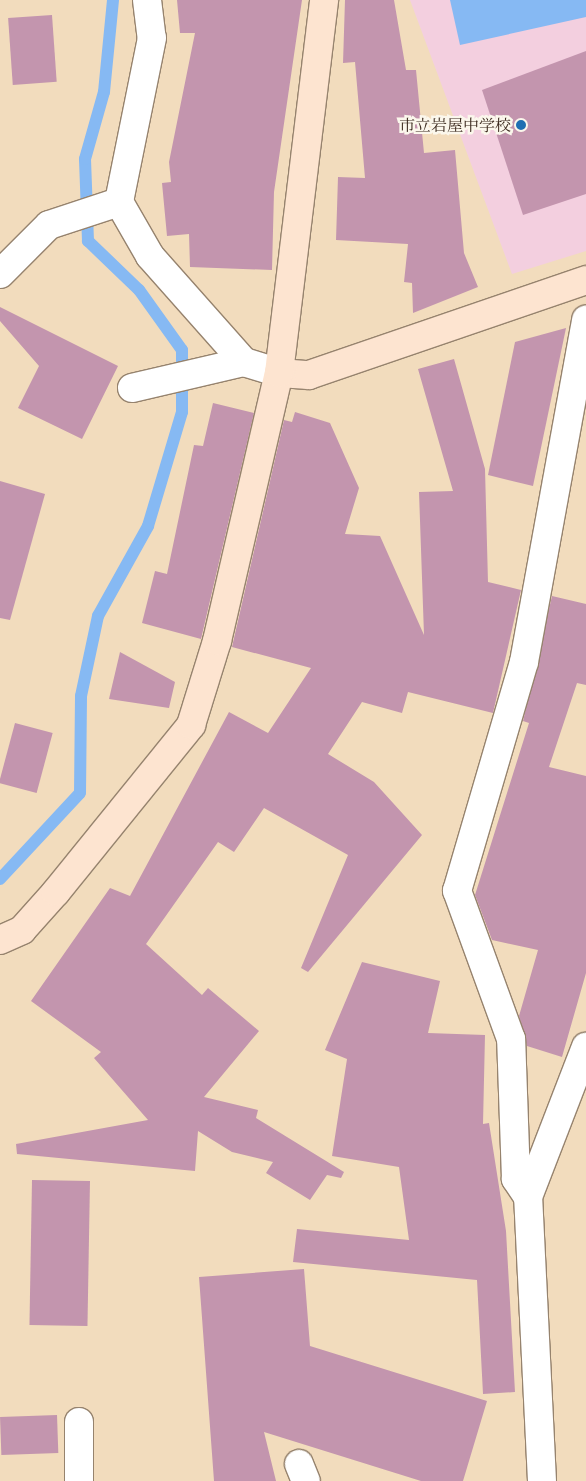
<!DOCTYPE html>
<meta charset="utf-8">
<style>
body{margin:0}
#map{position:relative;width:586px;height:1481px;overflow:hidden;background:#f2dcbd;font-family:"Gentium Book Plus","Noto Serif JP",serif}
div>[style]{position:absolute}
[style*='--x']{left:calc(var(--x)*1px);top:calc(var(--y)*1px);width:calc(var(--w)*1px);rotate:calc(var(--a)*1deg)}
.built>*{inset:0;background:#f3cfdf}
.water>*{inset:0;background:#86b9f3}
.stream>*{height:12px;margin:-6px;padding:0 6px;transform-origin:6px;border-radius:6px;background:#86b9f3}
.building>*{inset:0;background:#c395ae;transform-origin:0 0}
.roads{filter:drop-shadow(1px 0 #96836e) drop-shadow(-1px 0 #96836e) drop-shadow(0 1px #96836e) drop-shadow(0 -1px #96836e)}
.street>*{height:28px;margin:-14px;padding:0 14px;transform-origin:14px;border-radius:14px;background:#fff}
.secondary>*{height:28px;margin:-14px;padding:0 14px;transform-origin:14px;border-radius:14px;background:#fde4d0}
.dots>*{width:14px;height:14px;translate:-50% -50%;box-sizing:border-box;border:2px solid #fbf7ec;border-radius:50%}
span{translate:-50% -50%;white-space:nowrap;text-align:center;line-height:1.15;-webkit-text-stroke:5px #fbf7ec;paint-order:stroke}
.poi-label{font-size:16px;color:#3b2a1e}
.right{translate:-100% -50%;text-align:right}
</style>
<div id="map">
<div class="built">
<i style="clip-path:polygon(410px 0,586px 0,586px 251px,512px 274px)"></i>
</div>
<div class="water">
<i style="clip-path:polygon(450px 0,586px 0,586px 17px,460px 45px)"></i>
</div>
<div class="stream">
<i style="--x:0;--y:879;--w:117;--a:-47.1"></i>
<i style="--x:80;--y:793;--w:97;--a:-89.4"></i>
<i style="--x:81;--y:696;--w:82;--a:-78"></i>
<i style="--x:98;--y:616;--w:103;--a:-60.9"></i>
<i style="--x:148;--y:526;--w:119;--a:-73.4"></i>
<i style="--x:182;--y:412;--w:62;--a:-90"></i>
<i style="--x:182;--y:350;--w:74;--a:-125.6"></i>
<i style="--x:139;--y:290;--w:71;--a:-136.1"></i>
<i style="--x:88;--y:241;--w:82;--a:-92.1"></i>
<i style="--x:85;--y:159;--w:70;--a:-74.2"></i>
<i style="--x:104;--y:92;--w:92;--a:-84.4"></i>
</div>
<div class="building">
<i style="clip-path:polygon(177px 0,302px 0,274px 192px,272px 270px,190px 267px,189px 234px,167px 236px,162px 183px,171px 182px,169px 162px,195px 33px,180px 33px)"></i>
<i style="clip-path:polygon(345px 0,394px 0,406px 70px,416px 70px,424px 153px,455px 150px,464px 253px,478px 287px,413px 313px,412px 283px,404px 282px,408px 244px,336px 240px,338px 177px,365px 178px,355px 62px,343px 63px)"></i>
<i style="left:52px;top:15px;width:67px;height:44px;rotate:86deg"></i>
<i style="clip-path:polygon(586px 51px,586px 194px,523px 215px,482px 90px)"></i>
<i style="clip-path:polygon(0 307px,118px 366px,82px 439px,18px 408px,39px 366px,0 321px)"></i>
<i style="clip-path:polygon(566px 328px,533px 486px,488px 475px,515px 342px)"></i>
<i style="clip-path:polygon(454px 359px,485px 469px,488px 582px,521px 590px,493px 713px,408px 692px,402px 713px,362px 702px,328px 754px,374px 782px,422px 835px,308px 972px,301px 968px,348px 855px,264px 808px,234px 852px,218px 842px,146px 944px,202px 995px,208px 988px,259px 1031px,204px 1097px,258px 1110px,256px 1118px,344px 1172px,341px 1178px,327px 1175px,310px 1200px,266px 1173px,273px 1162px,232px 1152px,198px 1131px,195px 1171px,17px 1154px,16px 1144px,148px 1120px,94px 1058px,101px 1052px,31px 1001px,110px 888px,130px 896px,229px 712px,268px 733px,311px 668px,232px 647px,284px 420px,292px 422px,295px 412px,330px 423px,359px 488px,345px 534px,380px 536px,424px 635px,419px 492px,453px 491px,418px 369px)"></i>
<i style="clip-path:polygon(213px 403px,254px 413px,201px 639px,142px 623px,155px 571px,167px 574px,194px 445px,203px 446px)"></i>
<i style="clip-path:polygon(0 481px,45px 494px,10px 620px,0 618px)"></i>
<i style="clip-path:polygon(552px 596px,586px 604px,586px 685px,577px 683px,549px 767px,586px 776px,586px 973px,562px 1057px,527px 1046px,519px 1016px,538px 950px,492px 940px,475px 895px,529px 723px,523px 721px)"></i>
<i style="clip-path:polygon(120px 652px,175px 682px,169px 708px,109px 699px)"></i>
<i style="left:15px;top:723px;width:39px;height:62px;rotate:15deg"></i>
<i style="clip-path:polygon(362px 962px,440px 981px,428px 1033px,485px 1035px,483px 1124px,489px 1123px,506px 1231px,515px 1392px,483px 1394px,477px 1280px,293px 1262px,297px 1229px,409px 1240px,399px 1167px,332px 1156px,347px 1059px,325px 1050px)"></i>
<i style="left:32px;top:1180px;width:58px;height:145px;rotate:1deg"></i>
<i style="clip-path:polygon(304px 1269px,310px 1346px,487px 1401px,463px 1481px,421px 1481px,264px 1432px,276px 1481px,214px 1481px,199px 1277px)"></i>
<i style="left:57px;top:1415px;width:38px;height:57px;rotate:88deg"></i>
</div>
<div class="roads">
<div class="street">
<i style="--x:147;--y:0;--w:38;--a:83"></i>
<i style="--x:152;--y:38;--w:167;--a:101.4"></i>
<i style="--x:119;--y:202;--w:62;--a:60.1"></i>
<i style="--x:150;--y:256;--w:142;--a:48.4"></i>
<i style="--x:244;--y:362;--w:37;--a:17"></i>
<i style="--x:0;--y:274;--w:69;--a:-45"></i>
<i style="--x:49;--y:225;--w:74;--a:-18.2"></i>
<i style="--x:132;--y:388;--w:115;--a:-13.1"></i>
<i style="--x:528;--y:1197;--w:161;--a:-68.9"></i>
<i style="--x:299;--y:1464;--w:18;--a:68"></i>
<i style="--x:79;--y:1481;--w:59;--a:-90"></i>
<i style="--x:542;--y:1481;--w:284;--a:-92.8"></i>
<i style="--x:528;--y:1197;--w:22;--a:-124"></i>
<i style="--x:516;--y:1179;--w:140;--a:-92"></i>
<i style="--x:511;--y:1039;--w:158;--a:-110"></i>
<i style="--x:457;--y:891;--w:239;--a:-73.7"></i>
<i style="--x:524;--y:662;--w:348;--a:-79.7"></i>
</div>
<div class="secondary">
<i style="--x:279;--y:373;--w:30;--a:4"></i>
<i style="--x:309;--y:375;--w:293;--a:-18.9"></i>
<i style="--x:0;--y:940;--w:24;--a:-24"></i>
<i style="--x:22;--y:930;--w:51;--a:-48.2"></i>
<i style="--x:56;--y:892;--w:215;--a:-51"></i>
<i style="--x:191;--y:725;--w:88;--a:-72.8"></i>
<i style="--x:217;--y:641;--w:275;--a:-77"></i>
<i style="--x:279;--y:373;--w:376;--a:-83.1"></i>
</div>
</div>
<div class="dots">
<i style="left:521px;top:125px;background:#1f6fb2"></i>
</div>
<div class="poi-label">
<span class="right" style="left:511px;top:125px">市立岩屋中学校</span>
</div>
</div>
